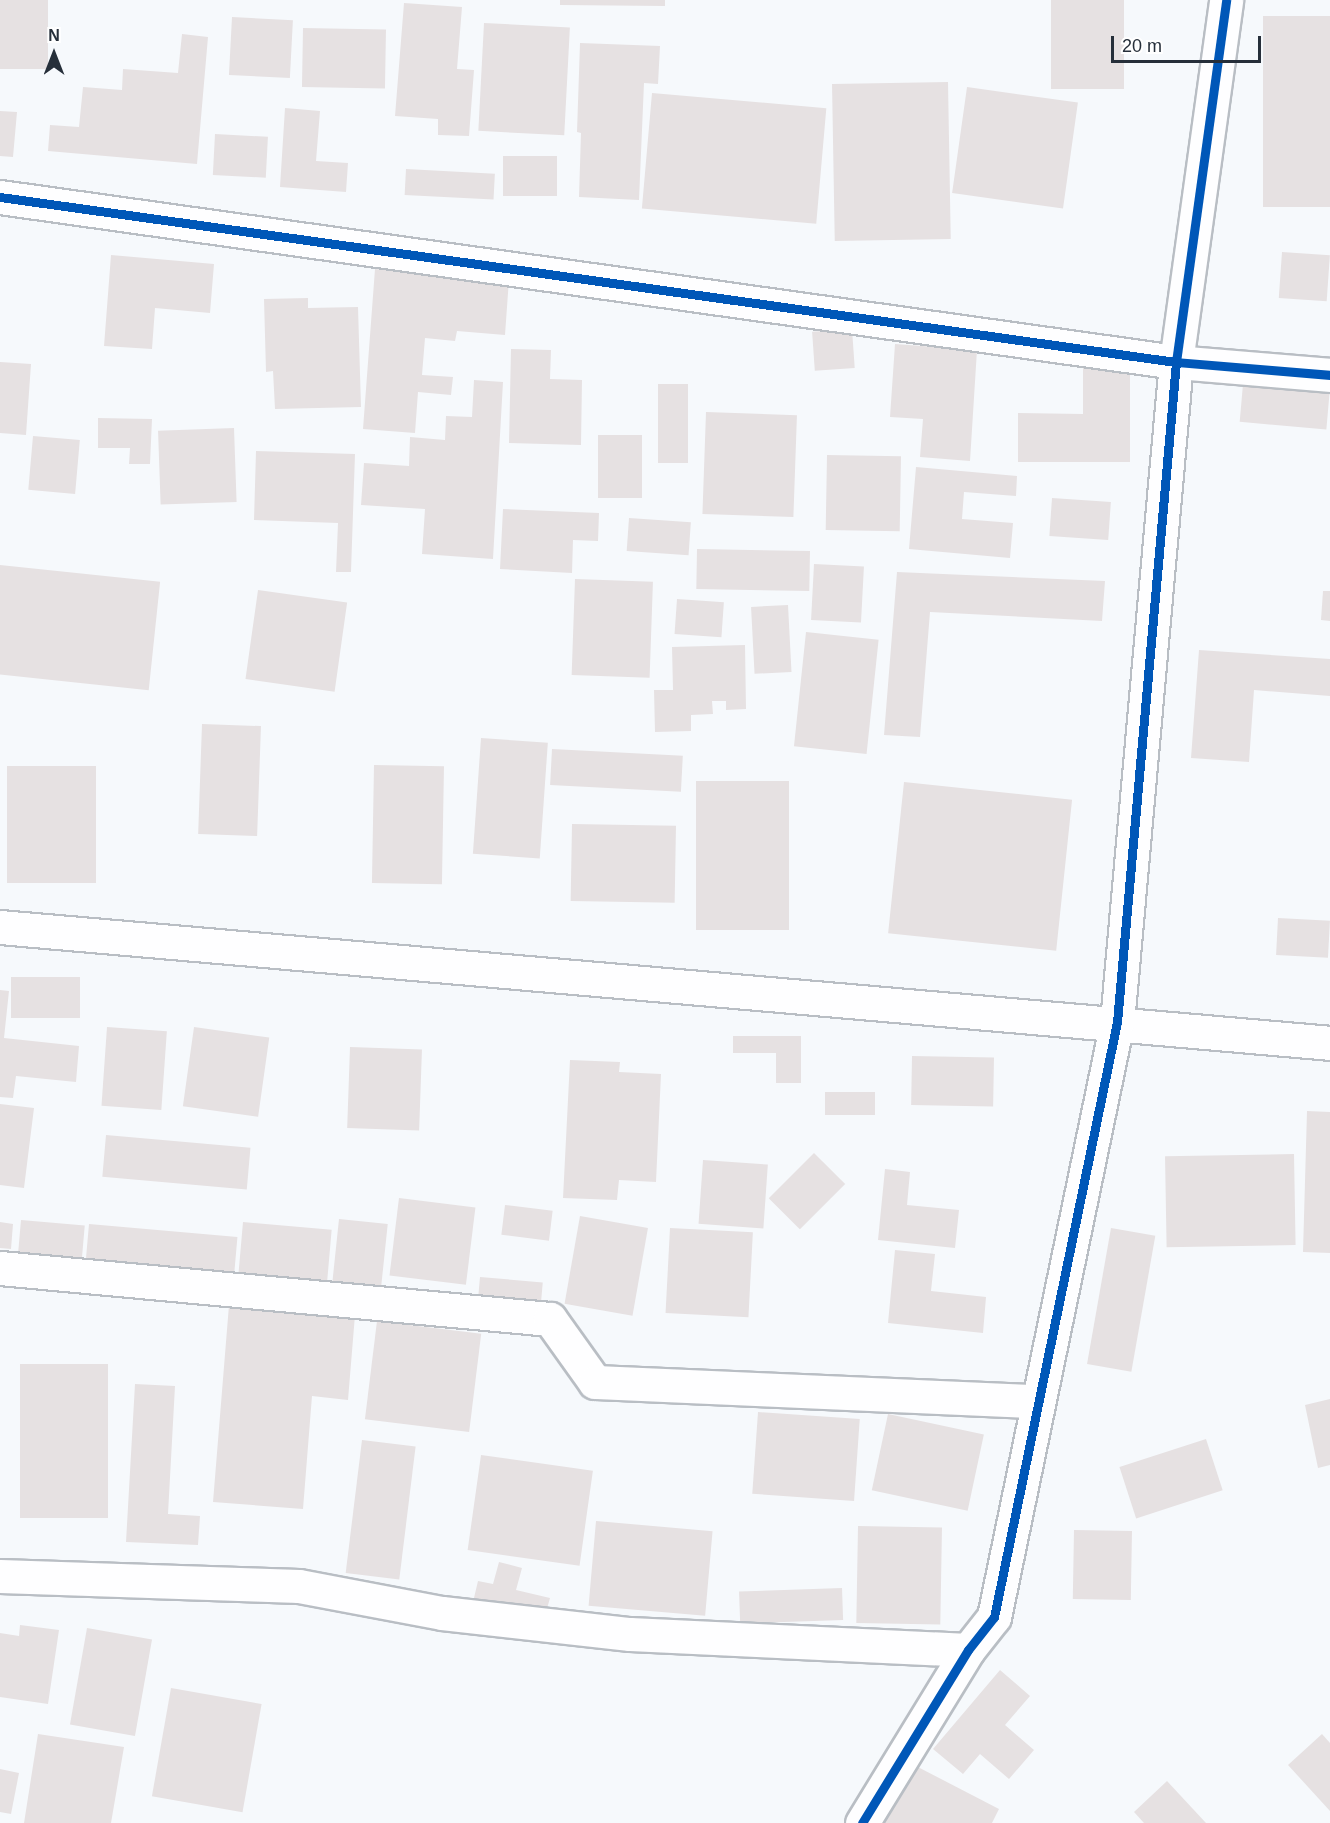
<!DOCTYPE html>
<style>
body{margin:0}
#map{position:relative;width:1330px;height:1823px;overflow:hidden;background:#f6f9fc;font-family:Arial,sans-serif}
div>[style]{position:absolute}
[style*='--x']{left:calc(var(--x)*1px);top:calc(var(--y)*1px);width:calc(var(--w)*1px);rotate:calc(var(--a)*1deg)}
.building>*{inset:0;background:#e6e1e2;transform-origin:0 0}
.roads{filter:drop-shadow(2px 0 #b9bec4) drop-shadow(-2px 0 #b9bec4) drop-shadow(0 2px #b9bec4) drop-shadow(0 -2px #b9bec4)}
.minor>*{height:33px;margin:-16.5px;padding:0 16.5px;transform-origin:16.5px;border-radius:16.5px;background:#fefeff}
.cycleway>*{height:9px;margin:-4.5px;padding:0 4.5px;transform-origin:4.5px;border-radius:4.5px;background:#0057b8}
span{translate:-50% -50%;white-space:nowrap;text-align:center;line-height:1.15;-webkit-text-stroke:5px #fff;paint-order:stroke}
.north{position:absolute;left:24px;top:24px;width:60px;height:60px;-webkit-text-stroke:4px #fff;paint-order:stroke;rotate:0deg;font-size:16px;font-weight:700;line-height:24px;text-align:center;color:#262f3a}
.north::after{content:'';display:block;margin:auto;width:21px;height:27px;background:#262f3a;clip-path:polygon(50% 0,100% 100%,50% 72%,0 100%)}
.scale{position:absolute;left:1111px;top:36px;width:150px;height:27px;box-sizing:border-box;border:3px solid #262f3a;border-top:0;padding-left:8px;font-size:18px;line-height:21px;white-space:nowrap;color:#262f3a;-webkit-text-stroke:4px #fff;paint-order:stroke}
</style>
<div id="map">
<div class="building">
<i style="left:0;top:0;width:48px;height:69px"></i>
<i style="clip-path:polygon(560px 0,665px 0,665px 6px,560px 5px)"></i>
<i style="left:1051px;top:0;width:73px;height:89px"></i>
<i style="clip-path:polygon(404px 3px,462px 7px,457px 69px,474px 70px,469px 136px,438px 135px,438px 119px,395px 116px)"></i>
<i style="left:1330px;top:16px;width:191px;height:67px;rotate:90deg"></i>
<i style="left:232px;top:17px;width:61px;height:58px;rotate:3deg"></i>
<i style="left:484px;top:23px;width:86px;height:108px;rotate:3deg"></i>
<i style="left:303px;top:28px;width:83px;height:59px;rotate:1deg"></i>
<i style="clip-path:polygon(182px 34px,208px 37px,197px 164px,48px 151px,50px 125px,79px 127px,83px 87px,122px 90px,123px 69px,178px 73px)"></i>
<i style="clip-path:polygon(580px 43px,660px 46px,658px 84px,644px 83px,639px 200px,579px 197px,581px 133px,577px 132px)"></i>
<i style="left:948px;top:82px;width:157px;height:116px;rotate:89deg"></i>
<i style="left:967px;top:87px;width:112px;height:107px;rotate:8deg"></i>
<i style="left:652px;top:93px;width:175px;height:116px;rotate:5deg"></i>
<i style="clip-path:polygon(285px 108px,320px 111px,316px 161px,348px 163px,346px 192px,280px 187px)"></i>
<i style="clip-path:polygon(0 111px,17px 112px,13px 157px,0 156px)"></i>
<i style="left:215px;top:134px;width:53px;height:41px;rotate:3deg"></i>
<i style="left:503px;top:156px;width:54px;height:40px"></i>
<i style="left:406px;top:169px;width:89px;height:26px;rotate:3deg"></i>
<i style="left:1282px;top:252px;width:48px;height:46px;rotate:4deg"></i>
<i style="clip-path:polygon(111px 255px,214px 264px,210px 313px,155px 308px,152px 349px,104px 346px)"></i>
<i style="clip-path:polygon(375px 269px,509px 279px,505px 335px,457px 331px,455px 341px,425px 338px,422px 375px,453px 377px,451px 395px,418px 392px,415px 433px,363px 429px)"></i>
<i style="clip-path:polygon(308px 298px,308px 308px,358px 307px,361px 407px,275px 409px,273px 371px,266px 372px,264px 299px)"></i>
<i style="left:852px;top:329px;width:39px;height:40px;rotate:86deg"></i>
<i style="clip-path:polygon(895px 344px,977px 350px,970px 461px,920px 457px,923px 419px,890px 417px)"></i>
<i style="clip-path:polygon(511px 349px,551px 350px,550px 379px,582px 380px,581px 445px,509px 443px)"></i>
<i style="clip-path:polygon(0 362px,31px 364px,26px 435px,0 433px)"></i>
<i style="clip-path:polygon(1083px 366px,1130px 366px,1130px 462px,1018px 462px,1018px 413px,1083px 414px)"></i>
<i style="clip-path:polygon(474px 380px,503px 382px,493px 559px,422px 554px,425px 509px,361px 505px,364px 463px,409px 466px,410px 437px,445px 440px,446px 416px,472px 417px)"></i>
<i style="left:658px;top:384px;width:30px;height:79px"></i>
<i style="left:1243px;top:384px;width:87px;height:38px;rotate:5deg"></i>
<i style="left:706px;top:412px;width:91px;height:102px;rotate:2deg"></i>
<i style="clip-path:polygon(98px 418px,152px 419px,150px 464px,129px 464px,130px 448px,98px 448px)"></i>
<i style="left:234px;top:428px;width:74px;height:76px;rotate:88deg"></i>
<i style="left:598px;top:435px;width:44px;height:63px"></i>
<i style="left:33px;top:436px;width:47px;height:54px;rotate:5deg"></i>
<i style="clip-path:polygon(256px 451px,355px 454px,351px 572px,336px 572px,338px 523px,254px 520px)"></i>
<i style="left:827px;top:455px;width:74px;height:75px;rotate:1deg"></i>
<i style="clip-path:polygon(916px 467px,1017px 476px,1016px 496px,964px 492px,962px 519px,1013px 523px,1010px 558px,909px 549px)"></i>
<i style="left:1052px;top:498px;width:59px;height:38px;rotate:4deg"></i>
<i style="clip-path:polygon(503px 509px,599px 513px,598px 541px,573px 540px,572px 573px,500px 569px)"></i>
<i style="left:629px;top:518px;width:62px;height:33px;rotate:4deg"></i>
<i style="left:697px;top:549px;width:113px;height:40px;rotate:1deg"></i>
<i style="left:814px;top:564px;width:50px;height:56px;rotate:3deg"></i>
<i style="left:0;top:565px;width:161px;height:109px;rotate:6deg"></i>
<i style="clip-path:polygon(897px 572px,1105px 581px,1102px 621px,930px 612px,920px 737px,884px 735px)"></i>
<i style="left:575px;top:579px;width:78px;height:96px;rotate:2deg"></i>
<i style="left:258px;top:590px;width:90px;height:90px;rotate:8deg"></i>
<i style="clip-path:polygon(1323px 591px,1330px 591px,1330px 621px,1321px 620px)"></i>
<i style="left:677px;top:599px;width:47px;height:35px;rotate:4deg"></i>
<i style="left:788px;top:605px;width:67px;height:37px;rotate:87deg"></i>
<i style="left:806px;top:632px;width:73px;height:115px;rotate:6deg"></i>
<i style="clip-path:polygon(745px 645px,746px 709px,726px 710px,726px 701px,712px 701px,713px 714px,691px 715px,691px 731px,655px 732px,654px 690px,673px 690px,672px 647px)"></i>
<i style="clip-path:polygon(1199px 650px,1330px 659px,1330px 696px,1254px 690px,1249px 762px,1191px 758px)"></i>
<i style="left:202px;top:724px;width:59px;height:110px;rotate:2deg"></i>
<i style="left:481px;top:738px;width:67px;height:116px;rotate:4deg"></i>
<i style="left:552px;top:749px;width:131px;height:36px;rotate:3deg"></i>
<i style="left:374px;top:765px;width:70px;height:118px;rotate:1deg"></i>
<i style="left:96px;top:766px;width:117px;height:89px;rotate:90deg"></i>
<i style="left:696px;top:781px;width:93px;height:149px"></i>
<i style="left:904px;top:782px;width:169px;height:152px;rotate:6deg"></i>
<i style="left:572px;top:824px;width:104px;height:77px;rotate:1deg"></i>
<i style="left:1278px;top:918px;width:52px;height:37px;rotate:3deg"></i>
<i style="left:11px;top:977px;width:69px;height:41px"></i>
<i style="clip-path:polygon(0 990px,9px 991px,4px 1038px,79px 1046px,76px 1082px,16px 1076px,13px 1098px,0 1097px)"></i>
<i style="left:107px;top:1027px;width:60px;height:79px;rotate:4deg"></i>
<i style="left:194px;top:1027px;width:76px;height:80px;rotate:8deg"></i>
<i style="clip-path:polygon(733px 1036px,801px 1036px,801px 1083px,776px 1083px,776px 1053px,733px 1053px)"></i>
<i style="left:350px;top:1047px;width:72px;height:81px;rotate:2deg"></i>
<i style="left:912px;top:1056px;width:82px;height:49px;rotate:1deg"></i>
<i style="clip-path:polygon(570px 1060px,620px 1062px,619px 1072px,661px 1074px,656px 1182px,619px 1180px,617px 1200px,563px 1198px)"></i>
<i style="left:825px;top:1092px;width:50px;height:23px"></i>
<i style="clip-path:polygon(0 1104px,34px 1108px,24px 1188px,0 1185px)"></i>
<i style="clip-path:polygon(1307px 1111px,1330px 1112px,1330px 1253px,1303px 1252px)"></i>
<i style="left:106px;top:1135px;width:145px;height:42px;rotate:5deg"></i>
<i style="left:814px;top:1153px;width:44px;height:64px;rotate:45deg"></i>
<i style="left:1294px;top:1154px;width:91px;height:129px;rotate:89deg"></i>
<i style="left:703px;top:1160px;width:65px;height:64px;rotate:4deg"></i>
<i style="clip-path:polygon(885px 1169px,910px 1172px,907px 1205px,959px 1210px,955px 1248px,878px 1240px)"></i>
<i style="left:399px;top:1198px;width:77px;height:78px;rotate:7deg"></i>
<i style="left:505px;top:1205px;width:48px;height:30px;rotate:7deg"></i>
<i style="left:580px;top:1216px;width:69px;height:89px;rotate:10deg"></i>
<i style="left:339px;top:1219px;width:49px;height:69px;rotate:6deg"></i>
<i style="left:21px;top:1220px;width:64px;height:38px;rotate:5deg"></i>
<i style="clip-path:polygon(0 1222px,13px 1224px,11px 1249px,0 1248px)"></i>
<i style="left:243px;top:1222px;width:89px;height:51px;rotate:5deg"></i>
<i style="left:89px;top:1224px;width:149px;height:40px;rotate:5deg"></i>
<i style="left:670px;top:1228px;width:83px;height:85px;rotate:3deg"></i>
<i style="left:1111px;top:1228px;width:45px;height:138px;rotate:10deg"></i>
<i style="clip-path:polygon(895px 1250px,935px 1254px,931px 1291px,986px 1297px,983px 1333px,888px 1323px)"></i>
<i style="left:480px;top:1277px;width:63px;height:33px;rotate:5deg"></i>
<i style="clip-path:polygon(229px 1305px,355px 1315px,348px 1400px,312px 1396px,303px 1509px,213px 1502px)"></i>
<i style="left:377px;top:1321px;width:105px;height:99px;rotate:7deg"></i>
<i style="left:108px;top:1364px;width:154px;height:88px;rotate:90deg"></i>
<i style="clip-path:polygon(135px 1384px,175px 1386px,168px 1514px,200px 1516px,198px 1545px,126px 1542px)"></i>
<i style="clip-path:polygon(1330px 1399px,1330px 1465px,1318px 1468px,1305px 1405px)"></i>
<i style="left:758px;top:1412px;width:102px;height:82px;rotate:4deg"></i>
<i style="left:888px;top:1414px;width:98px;height:78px;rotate:12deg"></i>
<i style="left:1206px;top:1439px;width:54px;height:91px;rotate:72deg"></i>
<i style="left:362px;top:1440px;width:54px;height:134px;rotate:7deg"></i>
<i style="left:481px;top:1455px;width:113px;height:96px;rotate:8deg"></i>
<i style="left:596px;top:1521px;width:117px;height:85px;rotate:5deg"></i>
<i style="left:858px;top:1526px;width:84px;height:97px;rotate:1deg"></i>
<i style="left:1074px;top:1530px;width:58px;height:69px;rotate:1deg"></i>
<i style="clip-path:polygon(499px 1562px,522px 1568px,516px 1590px,550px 1598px,544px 1619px,473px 1602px,478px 1581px,493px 1584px)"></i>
<i style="left:842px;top:1588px;width:32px;height:103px;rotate:88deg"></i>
<i style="clip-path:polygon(20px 1625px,59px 1630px,48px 1704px,0 1697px,0 1633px,19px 1636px)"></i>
<i style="left:87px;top:1628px;width:66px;height:98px;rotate:10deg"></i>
<i style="clip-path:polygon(1000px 1670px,1030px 1696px,1005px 1725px,1034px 1750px,1009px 1779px,980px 1754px,963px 1774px,933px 1749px)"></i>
<i style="left:171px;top:1688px;width:92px;height:110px;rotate:10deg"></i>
<i style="clip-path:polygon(38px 1734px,124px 1747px,111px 1823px,24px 1823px)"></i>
<i style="clip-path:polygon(1322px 1734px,1330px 1743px,1330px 1811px,1288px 1765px)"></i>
<i style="clip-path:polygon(914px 1765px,999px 1809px,992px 1823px,884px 1823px)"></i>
<i style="clip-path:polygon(0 1769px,19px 1773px,11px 1814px,0 1812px)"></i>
<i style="clip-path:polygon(1167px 1781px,1206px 1823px,1144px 1823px,1134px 1812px)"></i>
</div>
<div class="roads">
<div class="minor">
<i style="--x:0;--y:197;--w:1188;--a:7.99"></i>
<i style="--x:1176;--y:362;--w:155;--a:4.8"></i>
<i style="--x:0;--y:927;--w:1335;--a:4.98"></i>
<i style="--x:0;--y:1268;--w:552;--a:5.3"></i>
<i style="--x:550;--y:1319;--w:77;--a:54.5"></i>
<i style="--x:595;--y:1382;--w:442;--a:2.5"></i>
<i style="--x:0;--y:1576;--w:299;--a:1.9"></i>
<i style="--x:299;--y:1586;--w:146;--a:10.7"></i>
<i style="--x:442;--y:1613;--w:189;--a:6.4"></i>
<i style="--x:630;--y:1634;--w:338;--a:2.7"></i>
<i style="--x:862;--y:1823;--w:203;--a:-58.5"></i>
<i style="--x:968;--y:1650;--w:42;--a:-51.8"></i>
<i style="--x:994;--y:1617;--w:608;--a:-78.32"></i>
<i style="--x:1117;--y:1022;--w:663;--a:-84.89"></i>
<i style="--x:1176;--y:362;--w:365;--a:-82.1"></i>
</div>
</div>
<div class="cycleway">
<i style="--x:0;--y:197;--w:1188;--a:7.99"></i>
<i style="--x:1176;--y:362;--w:155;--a:4.8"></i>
<i style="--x:862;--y:1823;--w:203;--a:-58.5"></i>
<i style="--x:968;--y:1650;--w:42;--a:-51.8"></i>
<i style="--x:994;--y:1617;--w:608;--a:-78.32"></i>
<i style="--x:1117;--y:1022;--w:663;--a:-84.89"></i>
<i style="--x:1176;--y:362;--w:365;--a:-82.1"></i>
</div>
<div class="north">N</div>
<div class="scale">20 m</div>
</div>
